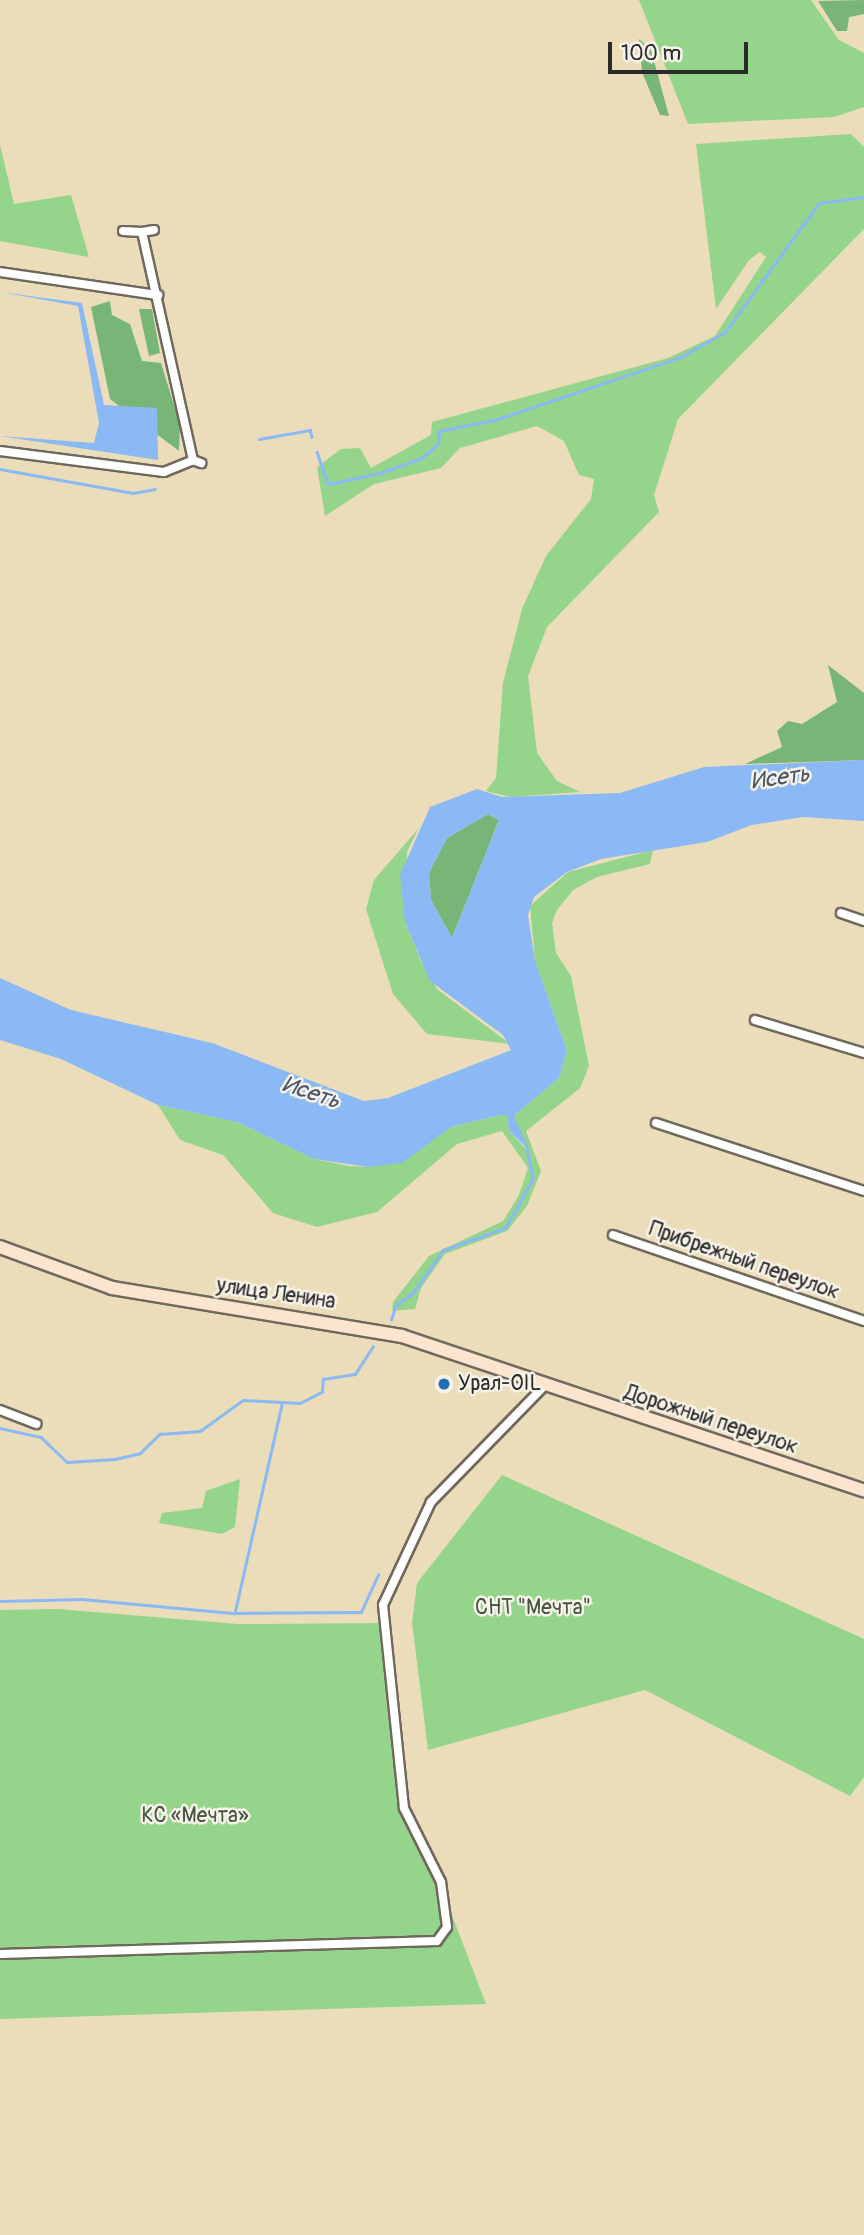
<!DOCTYPE html>
<meta charset="utf-8">
<style>
body{margin:0}
#map{position:relative;width:864px;height:2235px;overflow:hidden;background:#ecddba;font-family:Pangolin,sans-serif}
div>[style]{position:absolute}
[style*='--x']{left:calc(var(--x)*1px);top:calc(var(--y)*1px);width:calc(var(--w)*1px);rotate:calc(var(--a)*1deg)}
.green>*{inset:0;background:#94d48b}
.forest>*{inset:0;background:#77b677}
.water>*{inset:0;background:#8ab9f5}
.stream>*{height:2.5px;margin:-1.25px;padding:0 1.25px;transform-origin:1.25px;border-radius:1.25px;background:#8ab9f5}
.roads{filter:drop-shadow(2px 0 #6f695d) drop-shadow(-2px 0 #6f695d) drop-shadow(0 2px #6f695d) drop-shadow(0 -2px #6f695d)}
.minor>*{height:8px;margin:-4px;padding:0 4px;transform-origin:4px;border-radius:4px;background:#fff}
.secondary>*{height:12px;margin:-6px;padding:0 6px;transform-origin:6px;border-radius:6px;background:#fbe5cf}
.dots>*{width:19px;height:19px;translate:-50% -50%;box-sizing:border-box;border:4px solid #f7f3e8;border-radius:50%}
span{translate:-50% -50%;white-space:nowrap;text-align:center;line-height:1.15;-webkit-text-stroke:5px #f7f3e8;paint-order:stroke}
.street-label{font-size:21px;color:#2b2b2b}
.poi-label{font-size:21px;color:#2b2b2b}
.left{translate:0 -50%;text-align:left}
.park-label{font-size:21px;color:#455543}
.water-label{font-size:23px;color:#485668;font-style:italic}
.scale{position:absolute;left:608px;top:42px;width:140px;height:32px;box-sizing:border-box;border:4px solid #2b2b2b;border-top:0;padding-left:9px;font-size:21px;line-height:24px;white-space:nowrap;color:#2b2b2b;-webkit-text-stroke:5px #f7f3e8;paint-order:stroke}
</style>
<div id="map">
<div class="green">
<i style="clip-path:polygon(639px 0,811px 0,839px 40px,864px 53px,864px 107px,834px 117px,688px 124px)"></i>
<i style="clip-path:polygon(851px 134px,864px 147px,864px 229px,678px 419px,654px 495px,659px 512px,547px 627px,528px 676px,537px 753px,557px 781px,580px 792px,510px 797px,486px 791px,496px 778px,503px 683px,522px 609px,546px 556px,591px 499px,594px 479px,579px 475px,564px 441px,537px 426px,460px 448px,441px 468px,374px 484px,325px 516px,317px 467px,341px 449px,360px 448px,371px 468px,431px 435px,432px 422px,668px 358px,715px 336px,766px 257px,760px 252px,749px 260px,716px 309px,696px 144px)"></i>
<i style="clip-path:polygon(0 145px,14px 204px,71px 195px,89px 257px,0 241px)"></i>
<i style="clip-path:polygon(418px 829px,407px 852px,405px 922px,421px 961px,437px 989px,510px 1044px,427px 1034px,393px 994px,366px 909px,374px 880px)"></i>
<i style="clip-path:polygon(653px 850px,650px 864px,597px 877px,573px 890px,557px 910px,552px 923px,556px 953px,571px 976px,589px 1066px,580px 1088px,526px 1131px,541px 1171px,527px 1206px,507px 1231px,445px 1254px,421px 1288px,415px 1309px,392px 1311px,393px 1302px,429px 1256px,503px 1221px,519px 1195px,528px 1168px,502px 1131px,457px 1144px,377px 1212px,317px 1227px,273px 1213px,223px 1155px,180px 1140px,158px 1105px,237px 1122px,314px 1159px,349px 1166px,368px 1167px,451px 1127px,500px 1115px,507px 1115px,509px 1131px,527px 1150px,514px 1116px,559px 1078px,567px 1051px,535px 961px,530px 906px,568px 872px)"></i>
<i style="clip-path:polygon(502px 1475px,864px 1639px,864px 1777px,850px 1796px,645px 1690px,428px 1750px,412px 1623px,417px 1583px)"></i>
<i style="clip-path:polygon(240px 1479px,235px 1527px,222px 1534px,159px 1523px,162px 1513px,202px 1508px,206px 1491px)"></i>
<i style="clip-path:polygon(58px 1609px,238px 1624px,387px 1623px,406px 1795px,486px 2004px,0 2019px,0 1610px)"></i>
</div>
<div class="forest">
<i style="clip-path:polygon(864px 0,864px 14px,849px 17px,847px 31px,837px 31px,818px 1px)"></i>
<i style="clip-path:polygon(639px 39px,651px 50px,669px 116px,660px 115px,642px 72px)"></i>
<i style="clip-path:polygon(110px 301px,112px 315px,130px 324px,142px 361px,161px 363px,180px 425px,179px 451px,110px 399px,91px 307px)"></i>
<i style="clip-path:polygon(139px 309px,152px 309px,160px 353px,149px 356px)"></i>
<i style="clip-path:polygon(828px 665px,864px 693px,864px 760px,745px 764px,782px 747px,777px 731px,788px 721px,802px 724px,837px 702px)"></i>
<i style="clip-path:polygon(488px 814px,499px 820px,452px 938px,431px 900px,429px 873px,447px 838px)"></i>
</div>
<div class="water">
<i style="clip-path:polygon(0 292px,82px 303px,104px 405px,157px 408px,158px 460px,0 436px,94px 443px,99px 423px,78px 306px)"></i>
<i style="clip-path:polygon(evenodd,864px 760px,864px 821px,803px 817px,752px 825px,707px 842px,601px 859px,567px 872px,534px 897px,528px 915px,535px 961px,567px 1051px,559px 1078px,514px 1116px,529px 1150px,509px 1131px,507px 1115px,500px 1115px,451px 1127px,402px 1163px,368px 1167px,314px 1159px,237px 1122px,158px 1105px,61px 1059px,0 1040px,0 978px,71px 1010px,212px 1043px,364px 1101px,388px 1098px,511px 1050px,503px 1035px,430px 981px,405px 922px,400px 875px,430px 807px,477px 789px,502px 797px,620px 793px,704px 767px,864px 760px,488px 814px,499px 820px,452px 938px,431px 900px,429px 873px,447px 838px,488px 814px)"></i>
</div>
<div class="stream">
<i style="--x:259;--y:439;--w:52;--a:-10"></i>
<i style="--x:310;--y:430;--w:7;--a:74"></i>
<i style="--x:317;--y:452;--w:34;--a:71"></i>
<i style="--x:328;--y:484;--w:53;--a:-11.9"></i>
<i style="--x:380;--y:473;--w:45;--a:-19.7"></i>
<i style="--x:422;--y:458;--w:21;--a:-41"></i>
<i style="--x:438;--y:444;--w:13;--a:-86"></i>
<i style="--x:439;--y:431;--w:60;--a:-11.5"></i>
<i style="--x:498;--y:419;--w:193;--a:-18.7"></i>
<i style="--x:681;--y:357;--w:51;--a:-29.6"></i>
<i style="--x:725;--y:332;--w:160;--a:-53.9"></i>
<i style="--x:819;--y:203;--w:45;--a:-7.6"></i>
<i style="--x:0;--y:469;--w:135;--a:10.2"></i>
<i style="--x:133;--y:493;--w:22;--a:-10"></i>
<i style="--x:391;--y:1320;--w:16;--a:-72"></i>
<i style="--x:396;--y:1305;--w:22;--a:-36"></i>
<i style="--x:414;--y:1292;--w:51;--a:-55.4"></i>
<i style="--x:443;--y:1250;--w:66;--a:-19.5"></i>
<i style="--x:505;--y:1228;--w:56;--a:-60.3"></i>
<i style="--x:533;--y:1179;--w:33;--a:-102"></i>
<i style="--x:282;--y:1405;--w:213;--a:102.7"></i>
<i style="--x:235;--y:1613;--w:126;--a:-0.5"></i>
<i style="--x:361;--y:1612;--w:41;--a:-65.3"></i>
<i style="--x:0;--y:1428;--w:42;--a:12.4"></i>
<i style="--x:41;--y:1437;--w:36;--a:44"></i>
<i style="--x:67;--y:1462;--w:48;--a:-3.6"></i>
<i style="--x:115;--y:1459;--w:26;--a:-13"></i>
<i style="--x:140;--y:1453;--w:28;--a:-44"></i>
<i style="--x:160;--y:1434;--w:40;--a:-4.3"></i>
<i style="--x:200;--y:1431;--w:53;--a:-35.8"></i>
<i style="--x:243;--y:1400;--w:57;--a:3"></i>
<i style="--x:300;--y:1403;--w:25;--a:-27"></i>
<i style="--x:322;--y:1392;--w:13;--a:-86"></i>
<i style="--x:323;--y:1379;--w:32;--a:-9"></i>
<i style="--x:355;--y:1374;--w:33;--a:-57"></i>
<i style="--x:0;--y:1601;--w:82;--a:-1.4"></i>
<i style="--x:82;--y:1599;--w:153;--a:5.3"></i>
</div>
<div class="roads">
<div class="minor">
<i style="--x:154;--y:230;--w:12;--a:171"></i>
<i style="--x:142;--y:232;--w:234;--a:77.4"></i>
<i style="--x:193;--y:460;--w:9;--a:21"></i>
<i style="--x:123;--y:231;--w:19;--a:3"></i>
<i style="--x:0;--y:272;--w:160;--a:8.3"></i>
<i style="--x:0;--y:451;--w:165;--a:7.3"></i>
<i style="--x:164;--y:472;--w:31;--a:-22"></i>
<i style="--x:841;--y:913;--w:24;--a:19"></i>
<i style="--x:755;--y:1020;--w:114;--a:16.8"></i>
<i style="--x:656;--y:1123;--w:219;--a:18.1"></i>
<i style="--x:613;--y:1235;--w:265;--a:18.9"></i>
<i style="--x:0;--y:1410;--w:39;--a:21"></i>
<i style="--x:0;--y:1954;--w:437;--a:-1.7"></i>
<i style="--x:437;--y:1941;--w:17;--a:-54"></i>
<i style="--x:447;--y:1927;--w:45;--a:-97.6"></i>
<i style="--x:441;--y:1882;--w:83;--a:-116.6"></i>
<i style="--x:404;--y:1808;--w:204;--a:-95.9"></i>
<i style="--x:383;--y:1605;--w:114;--a:-65"></i>
<i style="--x:431;--y:1502;--w:163;--a:-45.7"></i>
</div>
<div class="secondary">
<i style="--x:0;--y:1247;--w:119;--a:20.1"></i>
<i style="--x:112;--y:1288;--w:294;--a:9.4"></i>
<i style="--x:402;--y:1336;--w:487;--a:18.5"></i>
</div>
</div>
<div class="dots">
<i style="left:444px;top:1384px;background:#1f6fb2"></i>
</div>
<div class="street-label">
<span style="left:744px;top:1261px;rotate:19deg">Прибрежный переулок</span>
<span style="left:276px;top:1294px;rotate:8deg">улица Ленина</span>
<span style="left:711px;top:1420px;rotate:18deg">Дорожный переулок</span>
</div>
<div class="poi-label">
<span class="left" style="left:458px;top:1384px">Урал-OIL</span>
</div>
<div class="park-label">
<span style="left:533px;top:1608px">СНТ "Мечта"</span>
<span style="left:195px;top:1816px">КС «Мечта»</span>
</div>
<div class="water-label">
<span style="left:780px;top:778px;rotate:-8deg">Исеть</span>
<span style="left:311px;top:1093px;rotate:18deg">Исеть</span>
</div>
<div class="scale">100 m</div>
</div>
